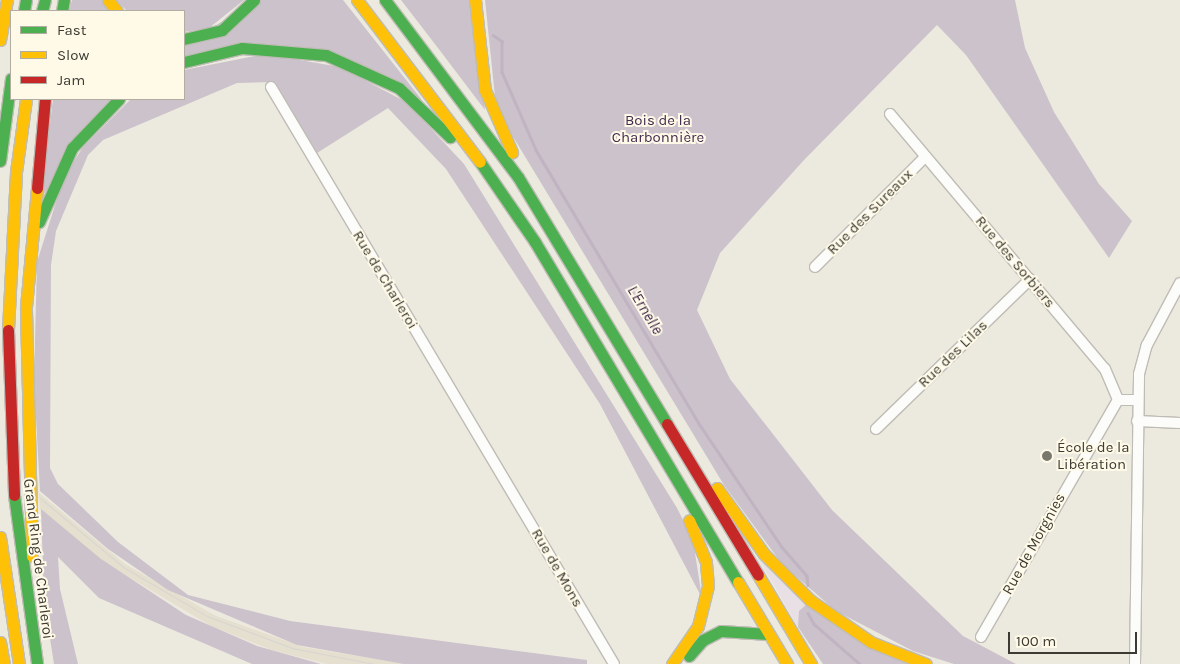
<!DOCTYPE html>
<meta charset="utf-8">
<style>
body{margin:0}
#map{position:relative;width:1180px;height:664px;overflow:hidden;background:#ece9df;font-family:Karla,sans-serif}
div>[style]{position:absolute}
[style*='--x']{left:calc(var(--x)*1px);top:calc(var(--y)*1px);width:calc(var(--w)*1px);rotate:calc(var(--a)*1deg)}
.built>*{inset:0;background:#e4dfce}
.green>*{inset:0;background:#e8e0e4}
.forest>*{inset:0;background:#ccc2cb}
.stream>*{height:2.5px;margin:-1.25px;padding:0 1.25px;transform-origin:1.25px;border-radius:1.25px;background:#c0b3c2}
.roads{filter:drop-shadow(1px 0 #bfbcb5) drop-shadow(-1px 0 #bfbcb5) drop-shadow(0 1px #bfbcb5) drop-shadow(0 -1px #bfbcb5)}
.street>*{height:10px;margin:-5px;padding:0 5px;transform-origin:5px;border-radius:5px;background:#fcfcfa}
.fast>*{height:11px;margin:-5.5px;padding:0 5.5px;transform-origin:5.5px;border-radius:5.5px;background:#4caf50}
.slow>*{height:11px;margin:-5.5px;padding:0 5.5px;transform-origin:5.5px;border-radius:5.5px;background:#ffc107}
.jam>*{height:11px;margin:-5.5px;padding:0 5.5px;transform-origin:5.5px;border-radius:5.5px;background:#c62828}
.tram>*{height:1px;margin:-0.5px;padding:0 0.5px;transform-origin:0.5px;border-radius:0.5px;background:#d7d5d2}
.dots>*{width:14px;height:14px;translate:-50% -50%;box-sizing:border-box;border:2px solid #fffae8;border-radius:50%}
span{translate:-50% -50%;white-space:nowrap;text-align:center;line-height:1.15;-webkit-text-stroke:4px #fffae8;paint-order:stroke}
.park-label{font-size:15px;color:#442b50}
.street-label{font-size:15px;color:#3c3a33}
.poi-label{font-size:15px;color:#3c3a33}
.left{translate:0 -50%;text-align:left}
.water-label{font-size:16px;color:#3e2449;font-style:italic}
.legend{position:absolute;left:10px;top:10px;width:175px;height:90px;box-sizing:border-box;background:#fffae8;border:1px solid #b1ada0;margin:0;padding:6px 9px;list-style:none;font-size:15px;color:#3c3a33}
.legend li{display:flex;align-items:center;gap:10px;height:25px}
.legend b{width:25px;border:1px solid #b1ada0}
.scale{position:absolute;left:1008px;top:632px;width:129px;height:22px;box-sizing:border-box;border:2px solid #3c3a33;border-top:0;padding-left:6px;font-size:15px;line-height:18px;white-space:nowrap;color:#3c3a33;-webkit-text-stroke:4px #fffae8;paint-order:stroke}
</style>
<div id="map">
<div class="built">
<i style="clip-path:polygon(39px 493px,125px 564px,216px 616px,303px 647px,407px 664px,327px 664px,272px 650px,211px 626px,102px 561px,40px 509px)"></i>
</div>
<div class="green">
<i style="clip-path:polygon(749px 541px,807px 604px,798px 627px)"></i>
</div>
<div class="forest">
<i style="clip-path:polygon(72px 0,103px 0,110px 11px,69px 11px)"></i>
<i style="clip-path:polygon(116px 0,244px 0,209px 28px,184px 32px,184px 11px,127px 11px)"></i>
<i style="clip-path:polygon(259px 0,343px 0,422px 100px,328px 50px,184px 57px,184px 44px)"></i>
<i style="clip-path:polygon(401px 0,470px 0,485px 110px,438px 48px)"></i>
<i style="clip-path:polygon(485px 0,1015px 0,1025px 48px,1054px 112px,1099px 184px,1132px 221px,1109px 258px,966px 55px,937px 25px,804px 160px,720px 253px,697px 310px,730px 379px,832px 510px,963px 636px,1016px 664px,954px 664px,913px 651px,836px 611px,782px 564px,724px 485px,512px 135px,495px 97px)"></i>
<i style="clip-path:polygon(265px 54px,340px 67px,406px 102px,464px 164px,677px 508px,693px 540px,702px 598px,600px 404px,446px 169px,388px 108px,317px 153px,275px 82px,237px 83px,103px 140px,88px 155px,56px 231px,51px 265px,50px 468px,58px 484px,118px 542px,188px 595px,290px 621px,587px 660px,587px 664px,404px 664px,297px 645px,168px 590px,108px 549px,40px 491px,34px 381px,37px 262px,64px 177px,83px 147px,131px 99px,184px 99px,184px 70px)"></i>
<i style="clip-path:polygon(53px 99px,112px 99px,41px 198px)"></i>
<i style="clip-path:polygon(41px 509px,101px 559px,186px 615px,257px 646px,321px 664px,252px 664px,99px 598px,58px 557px,60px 589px,78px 664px,54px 664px,44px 600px)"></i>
<i style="clip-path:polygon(807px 604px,912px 664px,823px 664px,798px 627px,799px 611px)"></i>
</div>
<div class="stream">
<i style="--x:493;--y:35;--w:11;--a:34"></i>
<i style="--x:502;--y:41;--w:31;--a:90"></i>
<i style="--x:502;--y:72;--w:85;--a:66.4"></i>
<i style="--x:536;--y:150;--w:320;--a:59.2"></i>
<i style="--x:700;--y:425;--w:147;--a:56.1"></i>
<i style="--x:782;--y:547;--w:38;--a:49"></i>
<i style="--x:807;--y:576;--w:9;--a:84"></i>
<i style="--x:808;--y:613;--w:13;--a:61"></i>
<i style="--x:814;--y:624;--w:61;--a:41"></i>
</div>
<div class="roads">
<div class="street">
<i style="--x:271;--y:87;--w:671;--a:59.27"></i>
<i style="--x:890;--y:114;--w:334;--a:49.9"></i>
<i style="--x:1105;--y:369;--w:34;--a:67"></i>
<i style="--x:1118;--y:400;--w:20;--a:0"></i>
<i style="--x:815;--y:267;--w:156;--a:-45"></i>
<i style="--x:1137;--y:421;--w:43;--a:2.7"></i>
<i style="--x:876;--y:429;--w:215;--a:-44.2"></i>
<i style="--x:981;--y:637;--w:274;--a:-60"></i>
<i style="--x:1135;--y:664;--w:290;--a:-89.2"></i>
<i style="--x:1139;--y:374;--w:30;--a:-75"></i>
<i style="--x:1147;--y:345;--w:70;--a:-62"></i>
</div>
<div class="fast">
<i style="--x:385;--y:0;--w:221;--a:53.1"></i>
<i style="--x:518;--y:177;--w:288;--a:58.9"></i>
<i style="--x:24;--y:11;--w:11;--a:-80"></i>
<i style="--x:42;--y:11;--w:11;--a:-75"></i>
<i style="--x:62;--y:11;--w:11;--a:-80"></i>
<i style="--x:184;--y:39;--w:39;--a:-13"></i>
<i style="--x:222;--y:30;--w:44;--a:-43.2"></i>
<i style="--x:184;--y:62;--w:60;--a:-13.6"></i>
<i style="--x:242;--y:48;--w:84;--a:4.8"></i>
<i style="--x:326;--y:55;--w:80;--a:24.3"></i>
<i style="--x:399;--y:88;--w:71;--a:43.9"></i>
<i style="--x:0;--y:161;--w:83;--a:-82.4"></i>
<i style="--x:480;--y:162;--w:97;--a:55.5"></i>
<i style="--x:535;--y:242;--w:396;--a:59.2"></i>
<i style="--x:39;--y:222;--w:81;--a:-66"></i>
<i style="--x:72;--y:148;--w:68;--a:-46.2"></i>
<i style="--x:14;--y:495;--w:171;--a:82.2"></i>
<i style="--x:689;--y:656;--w:21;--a:-49"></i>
<i style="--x:703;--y:640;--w:20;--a:-27"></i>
<i style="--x:721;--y:631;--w:47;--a:3.7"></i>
</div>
<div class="slow">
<i style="--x:108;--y:0;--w:14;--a:51"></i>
<i style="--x:357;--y:0;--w:203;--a:52.8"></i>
<i style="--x:475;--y:0;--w:91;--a:83.7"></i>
<i style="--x:485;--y:90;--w:68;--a:66.5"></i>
<i style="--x:0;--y:40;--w:41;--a:-80.1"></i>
<i style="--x:8;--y:330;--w:158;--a:-87.1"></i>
<i style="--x:16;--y:172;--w:74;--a:-82.2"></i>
<i style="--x:717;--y:488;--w:81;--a:54.5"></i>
<i style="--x:764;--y:554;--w:65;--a:45"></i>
<i style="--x:810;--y:600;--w:74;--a:34.5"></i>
<i style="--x:871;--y:642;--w:59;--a:21.8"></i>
<i style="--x:0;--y:537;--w:128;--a:81.5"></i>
<i style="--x:32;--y:556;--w:249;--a:-91.4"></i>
<i style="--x:26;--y:307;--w:120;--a:-84.7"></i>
<i style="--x:758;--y:575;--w:104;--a:59.2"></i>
<i style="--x:738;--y:582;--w:96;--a:59.1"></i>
<i style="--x:0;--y:642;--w:22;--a:80"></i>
<i style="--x:672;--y:664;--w:46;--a:-55.6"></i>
<i style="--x:698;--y:626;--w:41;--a:-76"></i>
<i style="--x:708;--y:586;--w:24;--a:-95"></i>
<i style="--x:706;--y:562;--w:45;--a:-112"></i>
</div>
<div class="jam">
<i style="--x:37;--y:188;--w:89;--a:-84.9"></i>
<i style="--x:8;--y:330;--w:165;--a:87.9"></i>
<i style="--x:667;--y:424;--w:176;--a:58.9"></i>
</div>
</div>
<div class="tram">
<i style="--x:40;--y:498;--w:108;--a:39.7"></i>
<i style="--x:123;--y:567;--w:97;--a:30.3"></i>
<i style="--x:207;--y:616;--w:91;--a:20.6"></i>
<i style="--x:292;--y:648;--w:84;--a:11"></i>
</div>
<div class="dots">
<i style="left:1047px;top:456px;background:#7a776f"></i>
</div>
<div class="park-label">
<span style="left:658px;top:129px">Bois de la<br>Charbonnière</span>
</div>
<div class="street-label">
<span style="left:870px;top:212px;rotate:-45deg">Rue des Sureaux</span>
<span style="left:1015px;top:262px;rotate:50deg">Rue des Sorbiers</span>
<span style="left:385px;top:280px;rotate:59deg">Rue de Charleroi</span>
<span style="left:953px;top:354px;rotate:-44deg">Rue des Lilas</span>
<span style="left:1034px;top:544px;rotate:-61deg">Rue de Morgnies</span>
<span style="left:38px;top:559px;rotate:83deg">Grand Ring de Charleroi</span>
<span style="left:557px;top:568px;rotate:60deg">Rue de Mons</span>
</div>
<div class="poi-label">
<span class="left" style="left:1057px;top:456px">École de la<br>Libération</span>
</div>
<div class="water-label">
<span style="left:645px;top:310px;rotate:59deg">L'Ernelle</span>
</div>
<ul class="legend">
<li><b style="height:6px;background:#4caf50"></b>Fast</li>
<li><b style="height:6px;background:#ffc107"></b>Slow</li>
<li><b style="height:6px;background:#c62828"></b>Jam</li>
</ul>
<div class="scale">100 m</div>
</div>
